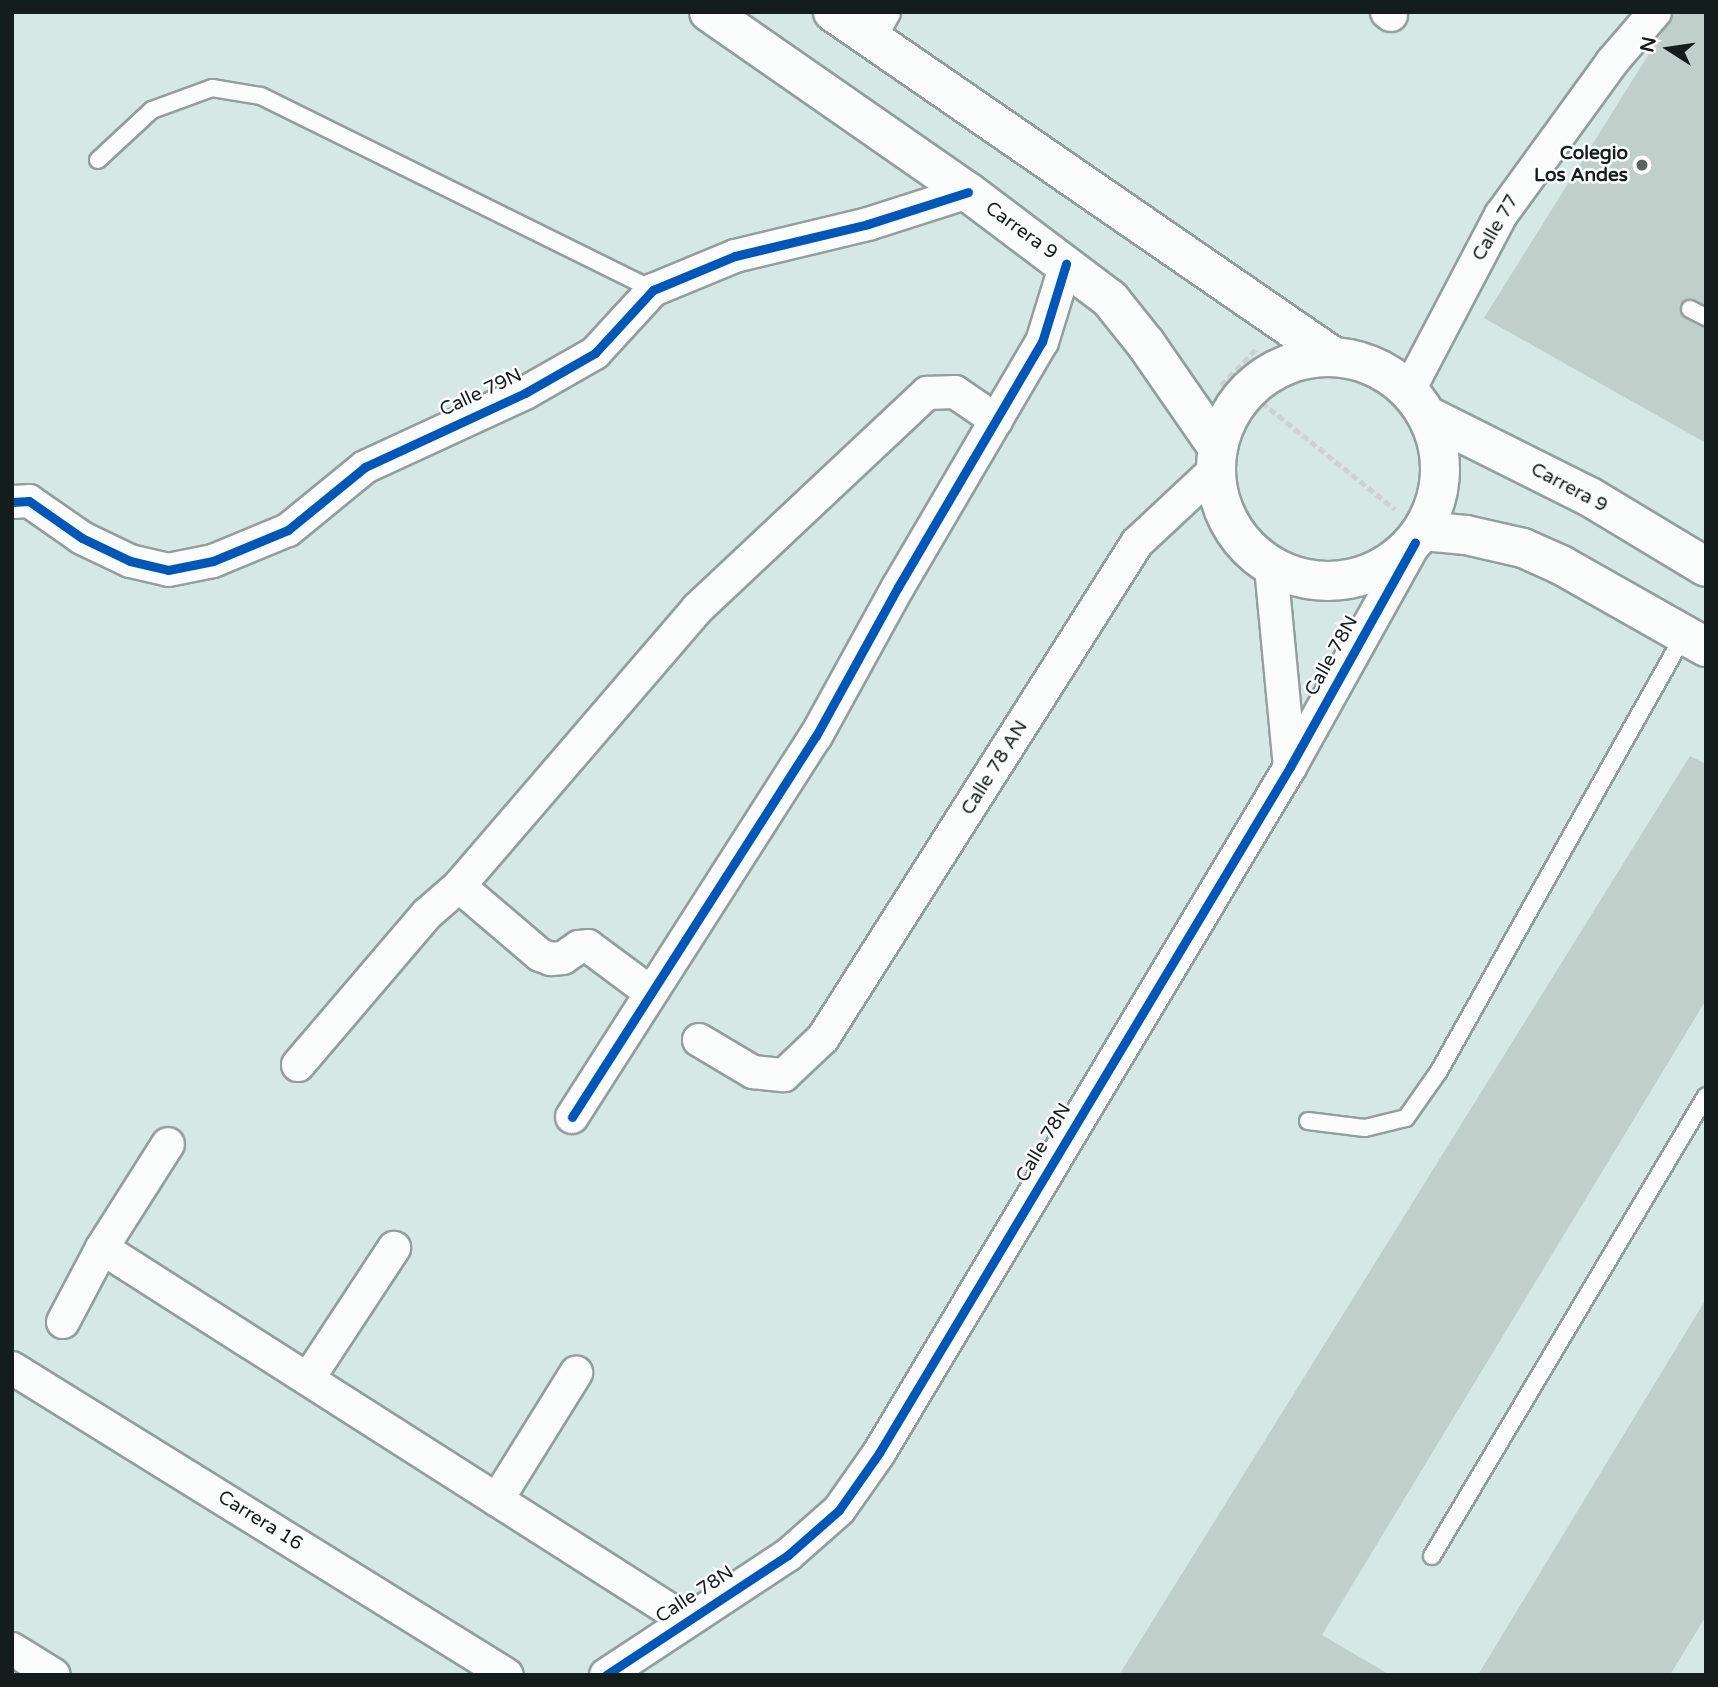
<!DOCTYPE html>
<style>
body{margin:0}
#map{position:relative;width:1718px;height:1687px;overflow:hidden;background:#d6e8e4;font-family:"Varela Round",sans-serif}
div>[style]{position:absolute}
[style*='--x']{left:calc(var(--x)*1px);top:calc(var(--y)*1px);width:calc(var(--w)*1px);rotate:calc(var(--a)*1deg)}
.building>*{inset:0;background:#c1cfcb}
.path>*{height:4.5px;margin-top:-2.25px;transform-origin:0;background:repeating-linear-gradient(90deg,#cdd2d0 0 7px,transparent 0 10.5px)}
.roads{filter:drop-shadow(2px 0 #929f9c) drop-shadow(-2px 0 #929f9c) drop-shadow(0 2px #929f9c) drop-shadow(0 -2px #929f9c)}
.service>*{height:16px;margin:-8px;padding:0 8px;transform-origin:8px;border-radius:8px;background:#f9fcfb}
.minor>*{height:32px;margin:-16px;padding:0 16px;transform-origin:16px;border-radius:16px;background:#f9fcfb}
.primary>*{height:38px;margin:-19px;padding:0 19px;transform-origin:19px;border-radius:19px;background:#f9fcfb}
.primary>.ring{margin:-19px;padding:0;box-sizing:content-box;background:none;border:38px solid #f9fcfb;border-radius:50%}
.cycleway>*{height:9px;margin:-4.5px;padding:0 4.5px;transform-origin:4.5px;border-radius:4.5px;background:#0057b8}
.dots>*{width:19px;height:19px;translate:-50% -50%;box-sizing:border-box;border:4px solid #fff;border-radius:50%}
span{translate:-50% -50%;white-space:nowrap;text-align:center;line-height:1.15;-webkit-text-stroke:5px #fff;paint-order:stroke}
.poi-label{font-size:19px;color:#131e1c;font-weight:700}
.right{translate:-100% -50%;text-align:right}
.street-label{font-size:19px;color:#131e1c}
.frame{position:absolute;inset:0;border:14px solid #131e1c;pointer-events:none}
.north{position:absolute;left:1634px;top:14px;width:70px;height:70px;-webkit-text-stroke:5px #fff;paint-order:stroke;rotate:282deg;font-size:19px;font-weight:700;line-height:28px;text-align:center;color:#131e1c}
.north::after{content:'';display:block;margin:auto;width:24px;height:32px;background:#131e1c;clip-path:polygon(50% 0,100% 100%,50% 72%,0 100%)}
</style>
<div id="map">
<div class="building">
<i style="clip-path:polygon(1675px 12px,1706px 12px,1706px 443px,1484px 318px)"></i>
<i style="clip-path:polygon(1690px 756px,1706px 764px,1706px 1000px,1322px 1635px,1390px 1675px,1119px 1675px)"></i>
<i style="clip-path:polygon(1706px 1299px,1706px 1616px,1670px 1675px,1478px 1675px)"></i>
</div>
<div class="path">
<i style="--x:1229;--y:376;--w:213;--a:38.7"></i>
<i style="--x:1221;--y:385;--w:50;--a:-45.8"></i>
</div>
<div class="roads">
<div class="service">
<i style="--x:98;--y:160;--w:74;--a:-42.8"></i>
<i style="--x:152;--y:110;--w:64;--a:-20.1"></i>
<i style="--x:212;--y:88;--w:50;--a:9.3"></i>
<i style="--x:261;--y:96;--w:437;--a:26.3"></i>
<i style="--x:1690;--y:309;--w:18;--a:27"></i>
<i style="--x:1308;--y:1121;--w:57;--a:7"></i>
<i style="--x:1365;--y:1128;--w:42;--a:-13.7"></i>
<i style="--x:1406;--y:1118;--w:57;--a:-54.9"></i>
<i style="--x:1439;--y:1071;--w:500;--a:-60.67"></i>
<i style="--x:1432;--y:1556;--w:535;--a:-59.22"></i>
</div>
<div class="minor">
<i style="--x:1387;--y:12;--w:5;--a:37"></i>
<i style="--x:870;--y:37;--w:29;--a:-61"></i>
<i style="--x:1409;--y:390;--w:198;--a:-62.3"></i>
<i style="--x:1501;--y:215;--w:189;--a:-54"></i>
<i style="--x:1612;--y:62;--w:66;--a:-49.3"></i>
<i style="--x:12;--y:502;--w:17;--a:-3"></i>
<i style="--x:29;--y:501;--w:65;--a:34.9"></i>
<i style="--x:82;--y:538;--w:53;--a:25.6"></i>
<i style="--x:130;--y:561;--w:39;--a:13"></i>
<i style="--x:168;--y:570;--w:46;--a:-11.3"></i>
<i style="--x:213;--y:561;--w:81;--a:-22.5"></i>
<i style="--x:288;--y:530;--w:99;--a:-39.3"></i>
<i style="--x:365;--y:467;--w:176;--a:-24.8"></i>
<i style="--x:525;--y:393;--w:81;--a:-29.7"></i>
<i style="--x:595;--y:353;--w:86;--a:-47.4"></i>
<i style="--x:653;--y:290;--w:89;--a:-22.5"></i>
<i style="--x:735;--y:256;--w:137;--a:-13.5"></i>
<i style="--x:868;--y:224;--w:105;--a:-17.7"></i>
<i style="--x:1271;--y:567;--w:201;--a:84.6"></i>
<i style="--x:459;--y:886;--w:365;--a:-49.3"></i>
<i style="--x:697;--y:609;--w:316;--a:-43.2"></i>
<i style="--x:927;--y:393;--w:28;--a:-2"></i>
<i style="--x:955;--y:392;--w:50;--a:34.3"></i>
<i style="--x:699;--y:1040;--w:63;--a:30.7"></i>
<i style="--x:753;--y:1072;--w:31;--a:6"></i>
<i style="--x:784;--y:1075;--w:54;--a:-43.5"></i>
<i style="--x:823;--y:1038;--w:586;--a:-57.61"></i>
<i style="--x:1137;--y:543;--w:108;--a:-43.1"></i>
<i style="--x:298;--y:1065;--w:199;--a:-49.5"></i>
<i style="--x:427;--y:914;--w:43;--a:-41.2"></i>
<i style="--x:459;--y:886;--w:106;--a:40.4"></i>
<i style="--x:540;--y:955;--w:12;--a:20"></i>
<i style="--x:551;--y:959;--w:12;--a:-5"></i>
<i style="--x:563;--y:958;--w:19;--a:-35"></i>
<i style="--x:579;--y:947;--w:9;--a:-6"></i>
<i style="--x:588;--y:946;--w:77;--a:36.6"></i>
<i style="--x:572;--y:1117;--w:452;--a:-57.4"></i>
<i style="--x:816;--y:736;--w:170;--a:-61.2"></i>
<i style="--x:898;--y:587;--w:284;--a:-59.6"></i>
<i style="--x:1042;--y:342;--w:82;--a:-72.9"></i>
<i style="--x:102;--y:1248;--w:694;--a:32.52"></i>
<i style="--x:63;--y:1322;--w:84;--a:-62.2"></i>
<i style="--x:102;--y:1248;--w:123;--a:-57.6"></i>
<i style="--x:12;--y:1368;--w:582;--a:31.81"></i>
<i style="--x:308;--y:1379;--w:157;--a:-56.7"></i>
<i style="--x:497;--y:1500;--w:150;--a:-58.1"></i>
<i style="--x:12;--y:1649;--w:49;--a:31.8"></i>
<i style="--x:606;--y:1675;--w:218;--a:-33.4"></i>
<i style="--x:788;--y:1555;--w:68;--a:-41.4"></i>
<i style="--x:839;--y:1510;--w:70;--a:-54.9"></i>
<i style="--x:879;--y:1453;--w:800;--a:-59.07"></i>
<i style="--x:1290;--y:767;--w:257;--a:-60.9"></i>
</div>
<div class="primary">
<i style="--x:709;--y:12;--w:315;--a:34.8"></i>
<i style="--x:968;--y:192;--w:178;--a:37"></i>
<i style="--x:1110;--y:299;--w:58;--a:51.3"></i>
<i style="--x:1146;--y:344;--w:126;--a:55.3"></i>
<i style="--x:833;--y:12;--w:606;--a:34.58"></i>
<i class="ring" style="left:1216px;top:357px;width:186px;height:186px"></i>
<i style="--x:1428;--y:416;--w:181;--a:26.6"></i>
<i style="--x:1590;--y:497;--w:135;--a:31.1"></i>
<i style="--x:1423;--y:531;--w:43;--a:5.3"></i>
<i style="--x:1466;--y:535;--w:58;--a:12.8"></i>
<i style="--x:1523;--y:548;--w:42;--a:24.1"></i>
<i style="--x:1561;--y:565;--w:167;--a:29.5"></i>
</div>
</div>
<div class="cycleway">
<i style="--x:12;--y:502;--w:17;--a:-3"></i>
<i style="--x:29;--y:501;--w:65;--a:34.9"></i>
<i style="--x:82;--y:538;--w:53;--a:25.6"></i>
<i style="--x:130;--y:561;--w:39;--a:13"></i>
<i style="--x:168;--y:570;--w:46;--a:-11.3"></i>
<i style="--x:213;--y:561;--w:81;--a:-22.5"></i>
<i style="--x:288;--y:530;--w:99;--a:-39.3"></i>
<i style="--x:365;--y:467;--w:176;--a:-24.8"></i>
<i style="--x:525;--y:393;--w:81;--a:-29.7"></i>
<i style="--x:595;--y:353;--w:86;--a:-47.4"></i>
<i style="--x:653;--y:290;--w:89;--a:-22.5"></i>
<i style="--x:735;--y:256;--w:137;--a:-13.5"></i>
<i style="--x:868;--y:224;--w:105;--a:-17.7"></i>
<i style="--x:572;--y:1117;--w:452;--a:-57.4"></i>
<i style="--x:816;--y:736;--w:170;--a:-61.2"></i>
<i style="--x:898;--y:587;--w:284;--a:-59.6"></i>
<i style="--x:1042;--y:342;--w:82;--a:-72.9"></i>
<i style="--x:606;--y:1675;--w:218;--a:-33.4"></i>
<i style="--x:788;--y:1555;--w:68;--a:-41.4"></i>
<i style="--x:839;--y:1510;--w:70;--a:-54.9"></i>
<i style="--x:879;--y:1453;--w:800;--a:-59.07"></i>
<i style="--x:1290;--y:767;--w:257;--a:-60.9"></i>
</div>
<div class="dots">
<i style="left:1642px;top:165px;background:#576562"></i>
</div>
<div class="poi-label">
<span class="right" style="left:1628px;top:165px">Colegio<br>Los Andes</span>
</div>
<div class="street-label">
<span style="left:1496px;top:228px;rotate:-60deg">Calle 77</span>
<span style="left:1021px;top:231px;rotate:36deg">Carrera 9</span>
<span style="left:481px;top:393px;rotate:-25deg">Calle 79N</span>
<span style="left:1569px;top:488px;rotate:28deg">Carrera 9</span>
<span style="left:1332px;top:656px;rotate:-61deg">Calle 78N</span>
<span style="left:995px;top:768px;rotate:-58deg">Calle 78 AN</span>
<span style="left:1044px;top:1143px;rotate:-59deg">Calle 78N</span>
<span style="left:260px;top:1521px;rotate:32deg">Carrera 16</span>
<span style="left:695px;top:1595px;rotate:-33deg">Calle 78N</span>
</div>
<div class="frame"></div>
<div class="north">N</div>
</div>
